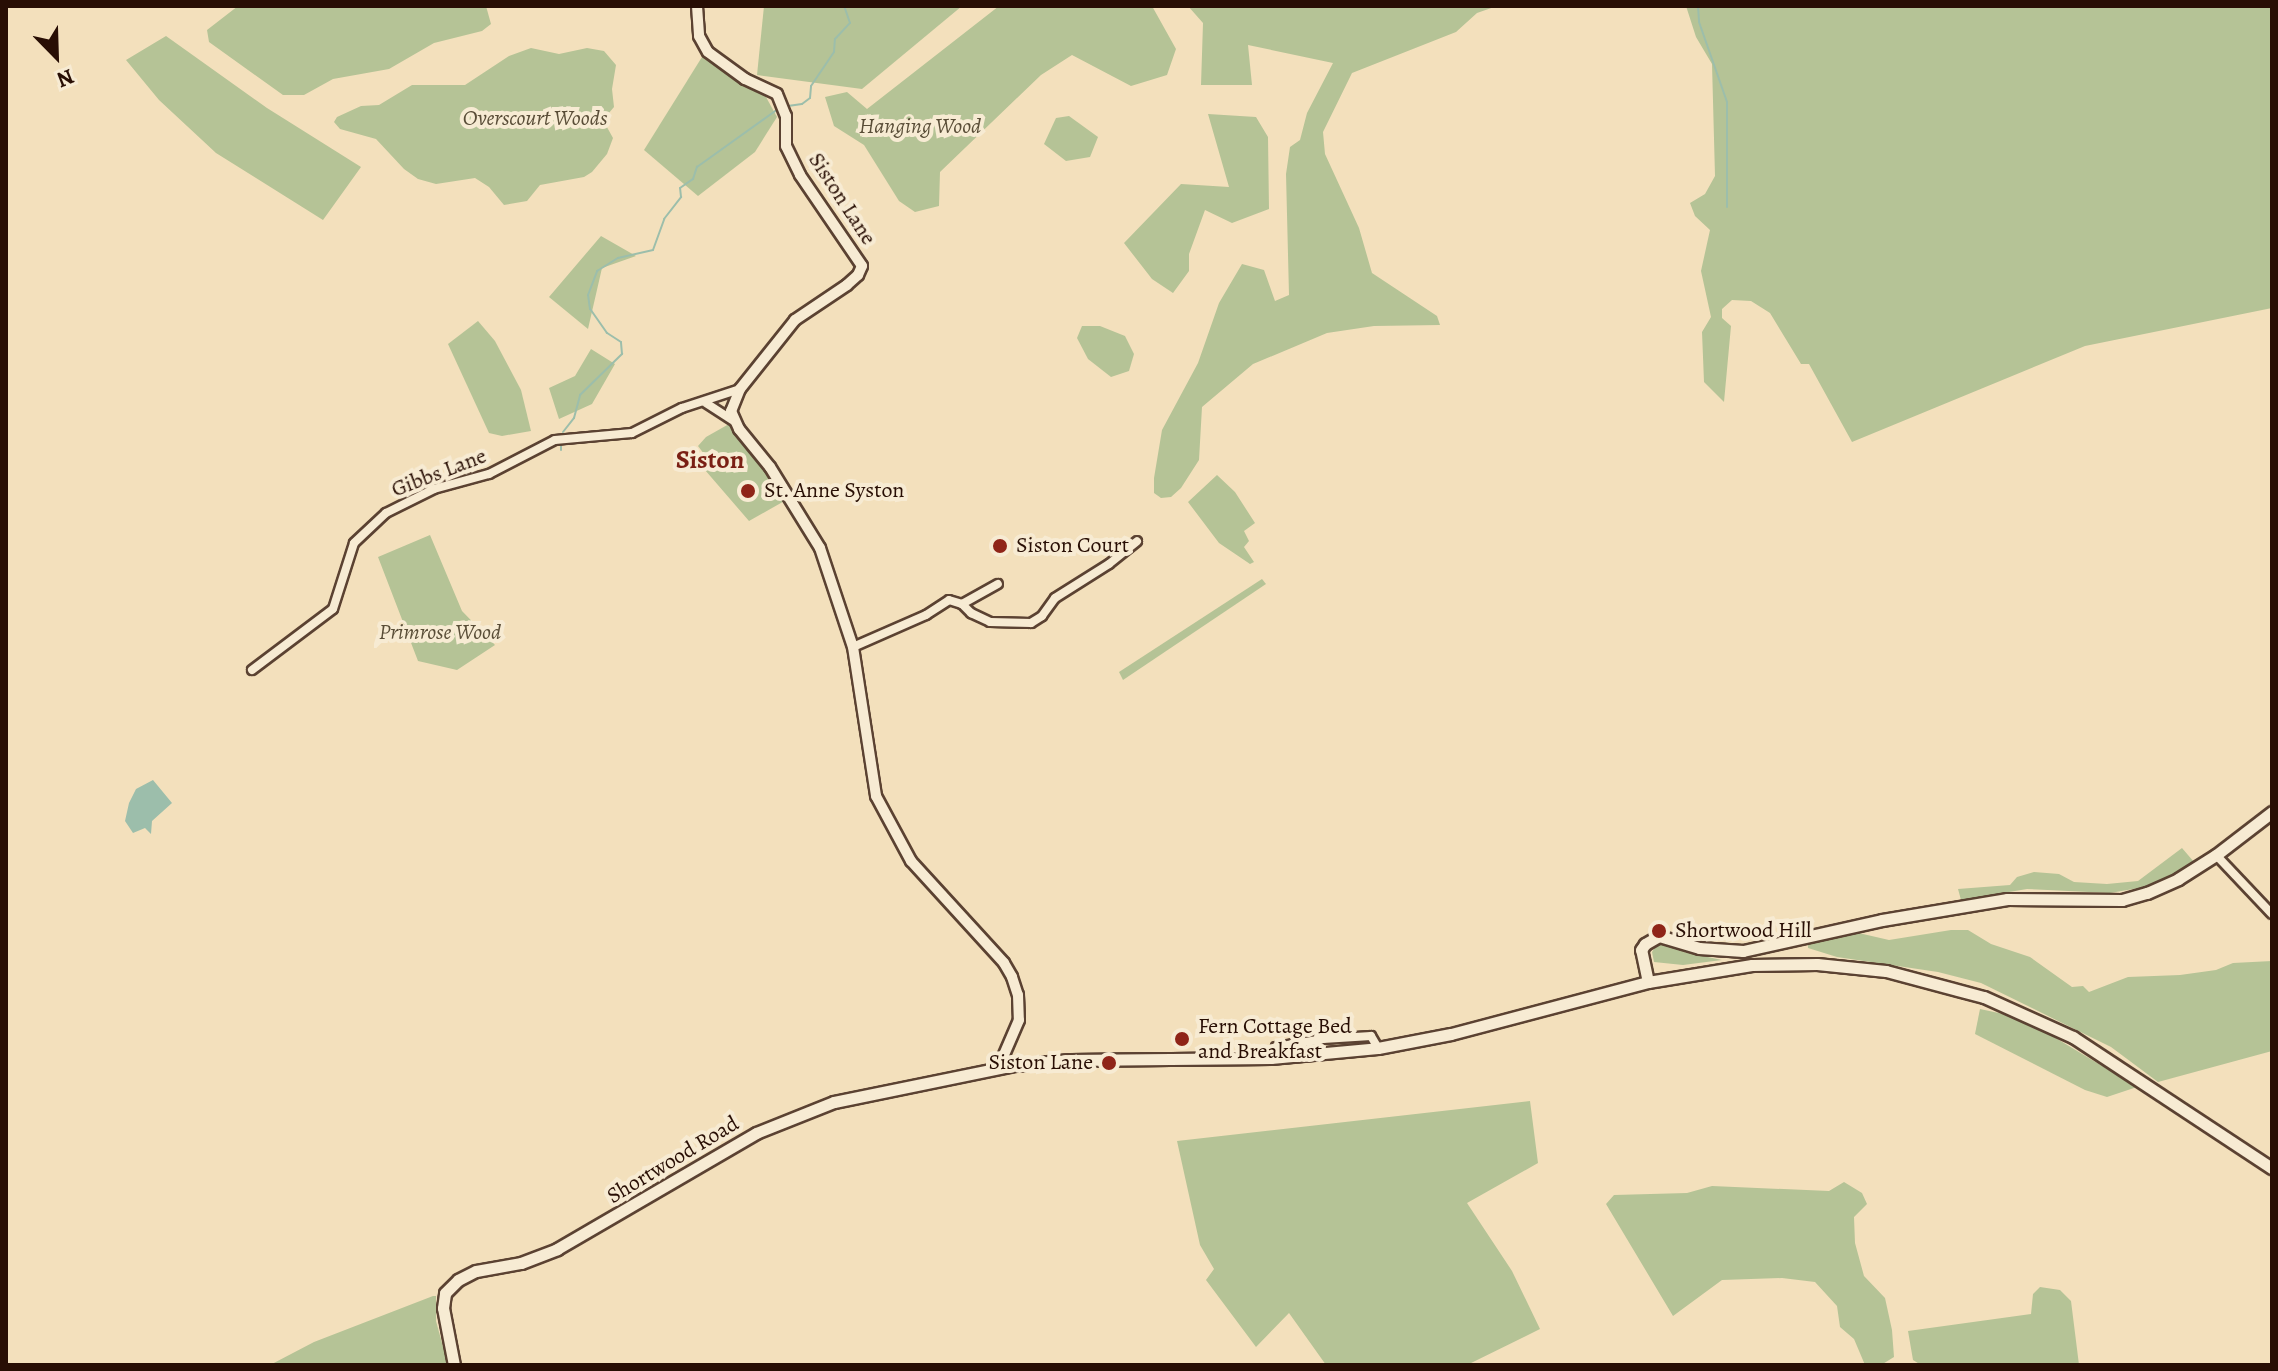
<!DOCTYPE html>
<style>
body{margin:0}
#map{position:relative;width:2278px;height:1371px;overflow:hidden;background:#f3e0bc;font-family:Alegreya,serif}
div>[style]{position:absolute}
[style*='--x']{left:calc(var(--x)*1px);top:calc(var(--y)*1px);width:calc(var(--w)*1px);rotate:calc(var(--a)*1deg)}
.green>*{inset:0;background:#b5c396}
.water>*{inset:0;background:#9cbeab}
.stream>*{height:2px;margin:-1px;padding:0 1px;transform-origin:1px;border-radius:1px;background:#9cbeab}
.roads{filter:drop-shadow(2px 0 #5b4232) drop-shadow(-2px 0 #5b4232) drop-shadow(0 2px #5b4232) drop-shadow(0 -2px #5b4232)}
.minor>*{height:8px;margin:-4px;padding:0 4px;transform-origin:4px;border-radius:4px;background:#f7ebd3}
.tertiary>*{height:10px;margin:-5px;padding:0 5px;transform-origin:5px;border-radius:5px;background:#f7ebd3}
.secondary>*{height:11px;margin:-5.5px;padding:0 5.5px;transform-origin:5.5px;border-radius:5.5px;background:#f7ebd3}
.dots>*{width:22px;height:22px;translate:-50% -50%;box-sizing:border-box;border:4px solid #f7ebd3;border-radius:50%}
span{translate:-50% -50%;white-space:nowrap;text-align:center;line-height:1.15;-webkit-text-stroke:8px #f7ebd3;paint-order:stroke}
.park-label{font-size:22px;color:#594d37;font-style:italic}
.street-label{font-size:22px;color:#280e04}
.poi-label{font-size:22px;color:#280e04}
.left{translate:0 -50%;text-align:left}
.right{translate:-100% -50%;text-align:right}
.quarter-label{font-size:26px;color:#7a1f14;font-weight:700}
.frame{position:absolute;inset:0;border:8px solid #280e04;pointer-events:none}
.north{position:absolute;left:16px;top:16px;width:80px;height:80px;-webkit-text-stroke:6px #f7ebd3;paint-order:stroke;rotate:157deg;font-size:22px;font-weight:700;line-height:32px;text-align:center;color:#280e04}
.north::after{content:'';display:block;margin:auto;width:28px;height:36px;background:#280e04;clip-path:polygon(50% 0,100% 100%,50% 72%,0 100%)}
</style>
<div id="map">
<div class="green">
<i style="clip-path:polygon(238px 6px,486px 6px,491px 24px,482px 31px,434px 43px,389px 69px,333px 79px,304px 95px,283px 95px,209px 42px,207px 30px)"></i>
<i style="clip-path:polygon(764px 6px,962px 6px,862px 89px,757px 75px)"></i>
<i style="clip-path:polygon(999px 6px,1152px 6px,1176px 49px,1167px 75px,1131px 86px,1072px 55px,1041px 75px,940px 172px,939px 206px,915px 212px,899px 201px,864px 145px,834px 126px,825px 97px,847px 92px,867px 109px)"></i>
<i style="clip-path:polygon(1188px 6px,1497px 6px,1477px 13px,1456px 32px,1352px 73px,1323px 132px,1325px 154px,1359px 228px,1372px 273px,1437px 316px,1440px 325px,1374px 326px,1327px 333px,1253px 364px,1202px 407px,1199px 460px,1181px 488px,1171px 497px,1161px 498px,1154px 493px,1154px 478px,1162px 430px,1198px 363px,1219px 303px,1242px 264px,1264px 270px,1275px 301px,1289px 295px,1286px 174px,1290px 147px,1300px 140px,1307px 113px,1333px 63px,1248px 45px,1252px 85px,1201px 85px,1203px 23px)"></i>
<i style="clip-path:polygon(1686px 6px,2272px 6px,2272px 308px,2085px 346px,1852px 442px,1809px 364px,1801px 364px,1770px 313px,1751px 301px,1732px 300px,1722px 309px,1722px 318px,1731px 326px,1724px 402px,1704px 382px,1702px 332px,1711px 317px,1701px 271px,1710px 230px,1695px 216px,1690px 203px,1705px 194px,1715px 176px,1712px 64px,1696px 37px)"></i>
<i style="clip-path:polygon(166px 36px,267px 108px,361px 167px,323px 220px,216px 153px,159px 100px,126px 60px)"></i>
<i style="clip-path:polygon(531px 48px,559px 54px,587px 48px,604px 51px,616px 65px,612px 89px,614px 107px,603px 120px,613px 138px,607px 154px,592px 172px,584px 177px,540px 185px,527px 201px,504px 205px,489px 187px,475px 178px,436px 184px,418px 179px,404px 169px,376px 139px,340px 129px,334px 122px,337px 117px,361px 106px,379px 105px,412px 85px,465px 85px,509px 56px)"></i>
<i style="clip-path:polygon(702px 57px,766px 97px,777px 117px,755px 152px,698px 196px,644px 150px)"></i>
<i style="clip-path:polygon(1208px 114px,1256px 117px,1268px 137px,1269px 209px,1232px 223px,1205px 210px,1189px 254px,1189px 271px,1173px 293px,1152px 279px,1124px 243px,1181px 184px,1229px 187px)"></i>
<i style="clip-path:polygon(1069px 116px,1098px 137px,1090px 157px,1066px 161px,1044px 144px,1056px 118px)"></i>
<i style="clip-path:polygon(601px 236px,636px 256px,602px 268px,588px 329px,549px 297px)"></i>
<i style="clip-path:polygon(478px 321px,495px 341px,521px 390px,531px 431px,502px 436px,489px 433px,448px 344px)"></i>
<i style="clip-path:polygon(1082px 326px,1100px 326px,1125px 336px,1134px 354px,1129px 371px,1111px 377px,1088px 359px,1077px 338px)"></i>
<i style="clip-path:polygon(591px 349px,615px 364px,592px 404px,559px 419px,549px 388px,575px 376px)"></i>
<i style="clip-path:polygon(729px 424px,760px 459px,788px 499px,749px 521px,705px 470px,710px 462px,698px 446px,706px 437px)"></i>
<i style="clip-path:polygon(1217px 475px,1235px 492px,1255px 523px,1244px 531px,1249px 541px,1244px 547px,1254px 562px,1250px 564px,1219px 543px,1188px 502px)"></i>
<i style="clip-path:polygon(430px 535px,462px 611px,495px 645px,457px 670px,418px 661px,378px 557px)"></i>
<i style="clip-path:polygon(1262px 579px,1266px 584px,1123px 680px,1119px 672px)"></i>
<i style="clip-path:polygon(2182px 848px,2194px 862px,2165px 881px,2139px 888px,2110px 893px,2027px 889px,1961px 900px,1958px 889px,2010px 885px,2017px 877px,2034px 872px,2059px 874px,2074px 882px,2107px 884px,2138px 881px)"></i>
<i style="clip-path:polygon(1951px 930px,1968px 930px,1991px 944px,2030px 957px,2072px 987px,2083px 986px,2089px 992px,2128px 977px,2180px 975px,2216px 970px,2233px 963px,2272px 961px,2272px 1051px,2158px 1082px,2111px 1047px,1981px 983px,1938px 972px,1837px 957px,1808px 948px,1808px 942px,1850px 931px,1889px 940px)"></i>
<i style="clip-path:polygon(1666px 943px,1684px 952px,1722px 960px,1683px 965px,1654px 962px,1652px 952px,1656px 946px)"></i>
<i style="clip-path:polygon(1980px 1009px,2008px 1015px,2049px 1034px,2137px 1087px,2107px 1097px,2085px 1090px,1975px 1034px)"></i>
<i style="clip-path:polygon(1530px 1101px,1538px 1163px,1467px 1203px,1512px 1271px,1540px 1329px,1467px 1365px,1326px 1365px,1289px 1313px,1256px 1347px,1206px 1280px,1214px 1269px,1200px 1245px,1177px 1141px)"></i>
<i style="clip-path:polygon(1844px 1182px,1862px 1193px,1867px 1204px,1854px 1217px,1855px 1243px,1864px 1276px,1885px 1298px,1892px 1330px,1894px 1357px,1881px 1365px,1865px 1365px,1854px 1339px,1840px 1327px,1837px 1306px,1815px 1282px,1782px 1278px,1722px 1280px,1673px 1316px,1606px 1204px,1614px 1195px,1687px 1193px,1712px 1186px,1829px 1191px)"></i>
<i style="clip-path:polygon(2040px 1287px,2060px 1290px,2071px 1301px,2079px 1365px,1921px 1365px,1913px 1360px,1908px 1331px,2031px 1314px,2033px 1294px)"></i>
<i style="clip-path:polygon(433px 1296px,436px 1296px,436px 1321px,448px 1365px,270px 1365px,314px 1342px)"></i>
</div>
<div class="water">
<i style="clip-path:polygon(153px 780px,172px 803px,152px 821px,151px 834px,145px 828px,133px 833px,125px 821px,129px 803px,136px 789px)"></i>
</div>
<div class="stream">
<i style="--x:1698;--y:6;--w:16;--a:86"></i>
<i style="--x:1699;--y:22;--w:85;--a:70.7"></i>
<i style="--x:1727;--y:102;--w:105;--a:90"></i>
<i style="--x:788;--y:106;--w:14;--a:-8"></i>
<i style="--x:802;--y:104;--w:10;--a:-37"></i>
<i style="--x:810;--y:98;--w:12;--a:-85"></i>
<i style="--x:811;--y:86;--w:41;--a:-55.9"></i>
<i style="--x:834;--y:52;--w:13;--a:-86"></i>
<i style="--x:835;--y:39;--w:22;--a:-47"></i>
<i style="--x:850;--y:23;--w:18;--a:-109"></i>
<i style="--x:563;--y:432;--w:18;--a:-52"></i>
<i style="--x:574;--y:418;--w:24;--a:-75"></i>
<i style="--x:580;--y:395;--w:59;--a:-44.3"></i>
<i style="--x:622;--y:354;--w:12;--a:-95"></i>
<i style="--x:621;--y:342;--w:17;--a:-147"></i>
<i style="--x:607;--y:333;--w:29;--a:-125"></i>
<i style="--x:590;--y:309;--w:14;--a:-98"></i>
<i style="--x:588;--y:295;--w:26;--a:-69"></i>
<i style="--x:597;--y:271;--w:25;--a:-32"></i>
<i style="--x:618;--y:258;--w:36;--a:-13"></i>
<i style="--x:653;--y:250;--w:33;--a:-70"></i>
<i style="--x:664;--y:219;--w:28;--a:-52"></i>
<i style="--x:681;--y:197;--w:9;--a:-96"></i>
<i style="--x:680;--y:188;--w:16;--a:-35"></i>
<i style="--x:693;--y:179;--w:13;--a:-72"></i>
<i style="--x:697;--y:167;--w:100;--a:-35.6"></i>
<i style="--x:561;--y:450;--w:4;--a:-90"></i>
</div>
<div class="roads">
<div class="minor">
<i style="--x:706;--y:403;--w:33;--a:33"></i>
<i style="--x:962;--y:604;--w:41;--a:-29.1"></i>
<i style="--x:853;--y:647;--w:80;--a:-23.7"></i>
<i style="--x:926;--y:615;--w:27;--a:-33"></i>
<i style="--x:949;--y:600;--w:14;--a:17"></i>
<i style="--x:962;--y:604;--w:13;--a:45"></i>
<i style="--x:971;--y:613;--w:21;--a:25"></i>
<i style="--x:990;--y:622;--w:41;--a:1.4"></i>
<i style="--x:1031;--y:623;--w:13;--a:-32"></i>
<i style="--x:1042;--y:616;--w:22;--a:-54"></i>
<i style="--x:1055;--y:598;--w:64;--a:-32.2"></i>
<i style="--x:1109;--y:564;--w:36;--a:-39"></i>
<i style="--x:252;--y:670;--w:101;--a:-37"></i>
<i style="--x:333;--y:609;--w:69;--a:-72.3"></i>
<i style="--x:354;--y:543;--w:44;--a:-43.2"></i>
<i style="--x:386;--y:513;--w:54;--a:-26.6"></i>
<i style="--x:434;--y:489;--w:57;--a:-15.3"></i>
<i style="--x:489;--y:474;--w:74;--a:-27.3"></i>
<i style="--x:555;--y:440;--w:77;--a:-5.2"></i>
<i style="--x:632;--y:433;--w:56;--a:-26.6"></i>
<i style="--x:682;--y:408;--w:61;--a:-18.1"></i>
<i style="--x:2216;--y:855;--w:81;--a:46.5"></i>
<i style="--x:1271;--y:1058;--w:12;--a:-66"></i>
<i style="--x:1276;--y:1047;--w:48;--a:-9.7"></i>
<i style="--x:1323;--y:1039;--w:48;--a:-3.6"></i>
<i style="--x:1371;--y:1036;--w:14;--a:60"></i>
</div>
<div class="tertiary">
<i style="--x:697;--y:6;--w:30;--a:86"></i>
<i style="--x:699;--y:36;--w:18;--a:61"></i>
<i style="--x:708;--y:52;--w:46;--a:36.1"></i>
<i style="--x:745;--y:79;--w:35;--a:25"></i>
<i style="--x:777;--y:94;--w:24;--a:68"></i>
<i style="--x:786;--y:116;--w:30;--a:90"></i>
<i style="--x:786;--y:146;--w:32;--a:64"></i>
<i style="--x:800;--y:175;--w:110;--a:55.7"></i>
<i style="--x:862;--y:266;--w:10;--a:114"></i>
<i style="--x:858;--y:275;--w:15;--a:138"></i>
<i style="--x:847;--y:285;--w:63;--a:146.1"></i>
<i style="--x:795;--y:320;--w:88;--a:128.6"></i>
<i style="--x:740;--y:389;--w:24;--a:112"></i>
<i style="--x:731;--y:411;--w:20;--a:66"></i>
<i style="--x:739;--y:429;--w:49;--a:50.8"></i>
<i style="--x:770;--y:467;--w:95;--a:58.3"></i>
<i style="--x:820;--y:548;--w:104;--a:71.6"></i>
<i style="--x:853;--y:647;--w:151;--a:81.2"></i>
<i style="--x:876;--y:796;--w:74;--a:61.7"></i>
<i style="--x:911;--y:861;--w:138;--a:47.6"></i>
<i style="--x:1004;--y:963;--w:16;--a:60"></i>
<i style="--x:1012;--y:977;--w:19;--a:72"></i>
<i style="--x:1018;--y:995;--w:25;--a:88"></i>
<i style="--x:1019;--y:1020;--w:40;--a:113.4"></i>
<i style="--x:1003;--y:1057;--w:10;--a:84"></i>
</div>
<div class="secondary">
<i style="--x:1648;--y:982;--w:33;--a:-102"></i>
<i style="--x:1641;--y:950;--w:7;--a:-56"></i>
<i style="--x:1645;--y:944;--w:16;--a:-30"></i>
<i style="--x:1659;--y:936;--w:42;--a:16.7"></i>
<i style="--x:1699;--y:948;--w:44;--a:3.9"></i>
<i style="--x:1743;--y:951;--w:142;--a:-12.6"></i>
<i style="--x:1882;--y:920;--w:127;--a:-9.5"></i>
<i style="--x:2007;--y:899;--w:115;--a:0.5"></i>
<i style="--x:2122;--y:900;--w:26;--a:-16"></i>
<i style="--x:2147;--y:893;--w:34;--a:-24"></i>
<i style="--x:2178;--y:879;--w:45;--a:-32.3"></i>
<i style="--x:2216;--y:855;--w:71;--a:-37.5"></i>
<i style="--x:454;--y:1365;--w:58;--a:-100.9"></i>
<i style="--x:443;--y:1308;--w:15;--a:-82"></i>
<i style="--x:445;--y:1293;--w:18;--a:-45"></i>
<i style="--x:458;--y:1280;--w:20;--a:-27"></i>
<i style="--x:476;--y:1271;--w:46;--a:-10.1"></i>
<i style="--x:521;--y:1263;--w:39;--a:-21"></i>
<i style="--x:557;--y:1249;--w:230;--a:-30.2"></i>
<i style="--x:756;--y:1133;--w:84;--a:-21.7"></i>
<i style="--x:834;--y:1102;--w:185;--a:-11.6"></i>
<i style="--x:1015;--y:1065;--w:55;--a:-5.2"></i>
<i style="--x:1070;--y:1060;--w:201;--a:-0.6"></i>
<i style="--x:1271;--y:1058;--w:107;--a:-5.3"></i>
<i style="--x:1378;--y:1048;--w:74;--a:-10.9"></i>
<i style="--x:1451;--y:1034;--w:204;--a:-14.8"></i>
<i style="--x:1648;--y:982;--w:105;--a:-9.3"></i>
<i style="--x:1752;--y:965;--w:65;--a:-0.9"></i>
<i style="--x:1817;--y:964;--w:69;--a:5.8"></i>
<i style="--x:1886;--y:971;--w:101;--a:14.9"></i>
<i style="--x:1984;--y:997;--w:98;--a:24.2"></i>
<i style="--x:2073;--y:1037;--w:238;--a:33.4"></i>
</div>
</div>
<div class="dots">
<i style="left:748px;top:491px;background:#8f2418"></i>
<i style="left:1000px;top:546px;background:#8f2418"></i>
<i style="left:1659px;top:931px;background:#8f2418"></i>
<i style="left:1182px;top:1039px;background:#8f2418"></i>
<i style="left:1109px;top:1063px;background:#8f2418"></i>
</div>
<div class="park-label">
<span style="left:535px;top:119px">Overscourt Woods</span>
<span style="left:920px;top:127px">Hanging Wood</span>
<span style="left:440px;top:633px">Primrose Wood</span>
</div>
<div class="street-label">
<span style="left:842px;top:199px;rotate:57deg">Siston Lane</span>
<span style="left:439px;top:473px;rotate:-21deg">Gibbs Lane</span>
<span style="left:673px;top:1160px;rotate:-31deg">Shortwood Road</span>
</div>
<div class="poi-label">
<span class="left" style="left:764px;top:491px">St. Anne Syston</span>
<span class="left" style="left:1016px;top:546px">Siston Court</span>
<span class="left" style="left:1675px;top:931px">Shortwood Hill</span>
<span class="left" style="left:1198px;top:1039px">Fern Cottage Bed<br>and Breakfast</span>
<span class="right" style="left:1093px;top:1063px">Siston Lane</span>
</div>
<div class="quarter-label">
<span style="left:710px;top:460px">Siston</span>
</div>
<div class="frame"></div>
<div class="north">N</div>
</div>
